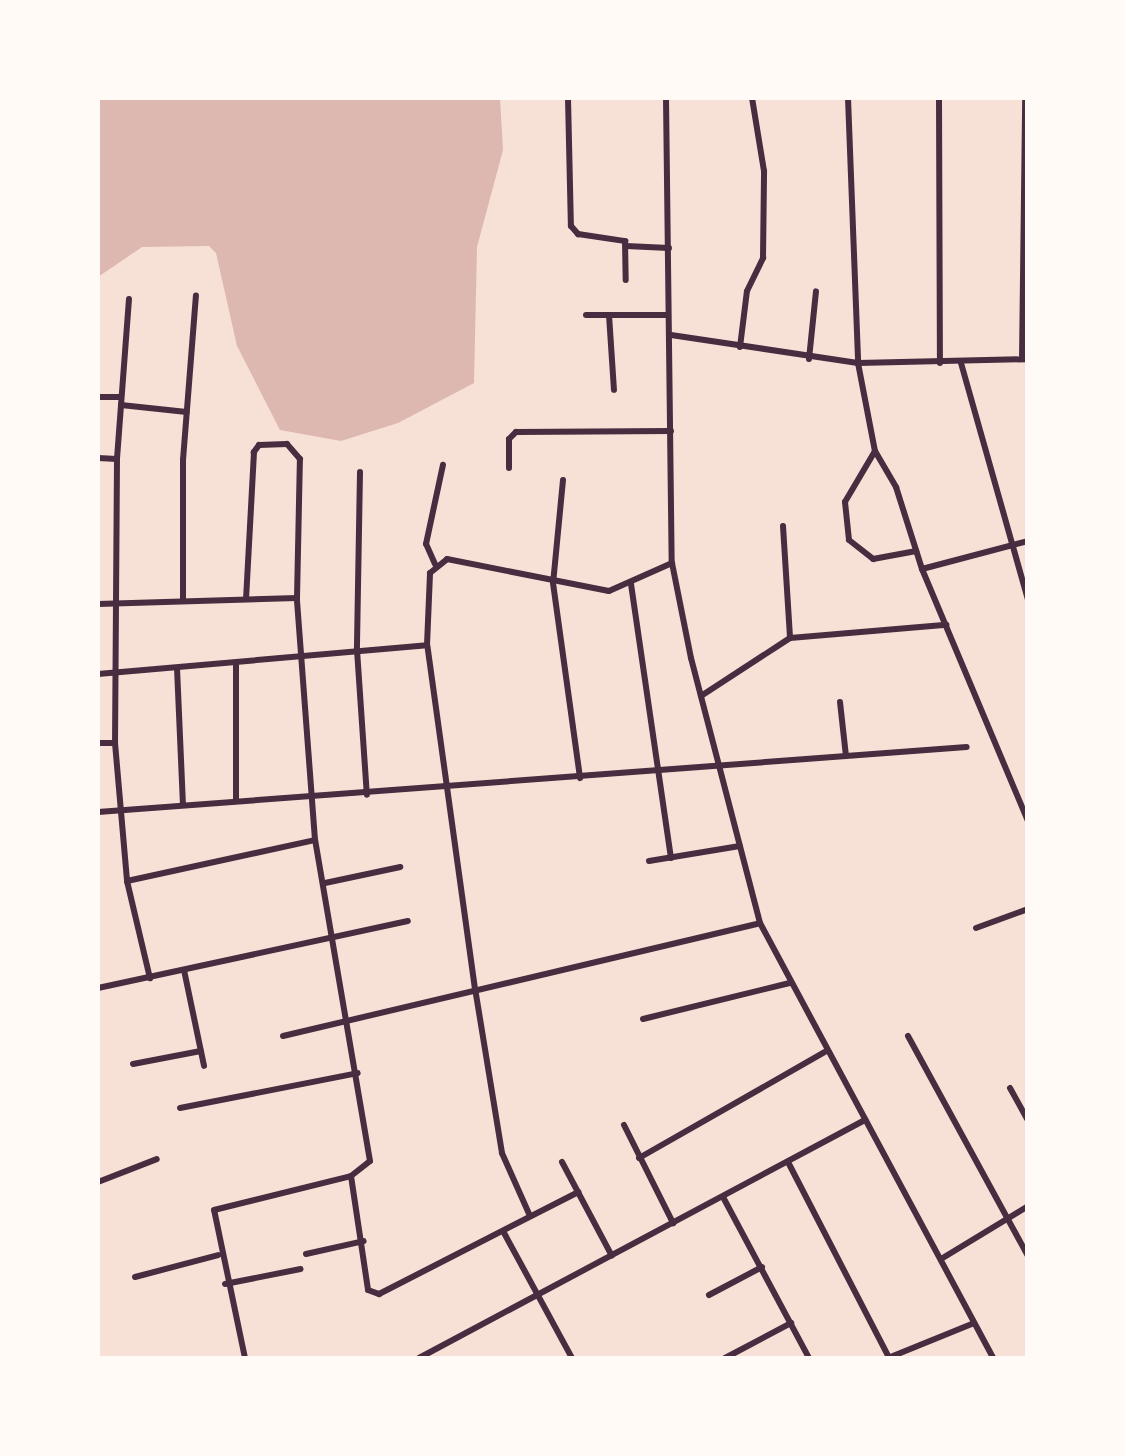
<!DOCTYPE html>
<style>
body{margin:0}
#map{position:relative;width:1125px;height:1456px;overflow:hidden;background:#f7e1d7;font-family:Arial,sans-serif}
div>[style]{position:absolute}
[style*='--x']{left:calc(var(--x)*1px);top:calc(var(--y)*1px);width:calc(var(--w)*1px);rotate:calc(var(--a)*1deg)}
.water>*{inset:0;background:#dcb8b0}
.minor>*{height:6px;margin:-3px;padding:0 3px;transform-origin:3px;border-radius:3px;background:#4a2c40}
span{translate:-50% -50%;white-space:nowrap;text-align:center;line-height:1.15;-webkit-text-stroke:8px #fffaf5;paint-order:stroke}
.frame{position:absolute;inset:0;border:100px solid #fffaf5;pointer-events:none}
</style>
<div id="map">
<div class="water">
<i style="clip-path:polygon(98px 98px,500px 98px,503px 150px,477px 247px,474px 383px,398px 423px,341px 441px,280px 430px,237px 346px,216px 253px,209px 246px,142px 247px,98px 277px)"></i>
</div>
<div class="minor">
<i style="--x:568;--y:98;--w:128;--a:88.7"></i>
<i style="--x:571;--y:226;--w:11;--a:49"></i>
<i style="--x:578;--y:234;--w:48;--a:8.5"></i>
<i style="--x:625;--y:241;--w:39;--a:89"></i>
<i style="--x:666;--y:98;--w:465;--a:89.3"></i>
<i style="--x:672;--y:563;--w:97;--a:78.7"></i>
<i style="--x:691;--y:658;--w:274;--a:75.4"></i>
<i style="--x:760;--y:923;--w:493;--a:61.8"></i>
<i style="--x:848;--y:98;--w:265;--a:87.8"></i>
<i style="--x:858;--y:363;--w:90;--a:79.1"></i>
<i style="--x:875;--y:451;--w:42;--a:59.7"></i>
<i style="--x:896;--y:487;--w:86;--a:72.4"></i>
<i style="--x:922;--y:569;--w:110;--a:-14.8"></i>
<i style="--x:939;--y:98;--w:265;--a:89.8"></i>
<i style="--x:626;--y:246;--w:43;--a:2.7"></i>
<i style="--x:129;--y:299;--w:160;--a:94.3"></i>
<i style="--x:117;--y:459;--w:284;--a:90.4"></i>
<i style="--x:115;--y:743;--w:139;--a:85"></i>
<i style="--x:127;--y:881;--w:100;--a:76.7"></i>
<i style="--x:586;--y:315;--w:81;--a:0"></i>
<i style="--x:609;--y:315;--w:75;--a:86.2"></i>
<i style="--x:671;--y:335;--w:189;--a:8.5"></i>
<i style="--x:858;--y:363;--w:170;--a:-1.3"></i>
<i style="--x:740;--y:347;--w:56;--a:-82.9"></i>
<i style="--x:747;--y:291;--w:37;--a:-64"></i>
<i style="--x:763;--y:258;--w:87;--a:-89.3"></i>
<i style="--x:764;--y:171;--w:74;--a:-99.3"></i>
<i style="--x:809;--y:359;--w:68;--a:-84.1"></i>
<i style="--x:1022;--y:359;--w:261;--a:-89.3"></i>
<i style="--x:961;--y:363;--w:246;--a:74.2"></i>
<i style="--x:98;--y:397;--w:23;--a:0"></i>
<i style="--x:121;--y:405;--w:66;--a:6.1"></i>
<i style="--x:875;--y:451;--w:59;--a:120.5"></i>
<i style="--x:845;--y:502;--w:38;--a:84"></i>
<i style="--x:849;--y:540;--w:31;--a:38"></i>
<i style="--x:873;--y:559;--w:44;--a:-10.5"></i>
<i style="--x:98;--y:458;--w:19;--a:3"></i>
<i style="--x:509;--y:468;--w:29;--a:-90"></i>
<i style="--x:509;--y:439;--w:10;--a:-45"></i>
<i style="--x:516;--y:432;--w:155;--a:-0.4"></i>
<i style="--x:360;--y:472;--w:178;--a:91"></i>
<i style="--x:357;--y:650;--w:145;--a:86.1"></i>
<i style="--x:563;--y:480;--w:103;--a:95.5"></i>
<i style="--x:553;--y:583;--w:197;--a:82.1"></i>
<i style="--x:783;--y:526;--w:112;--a:86.4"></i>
<i style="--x:435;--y:564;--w:22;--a:-114"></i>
<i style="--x:426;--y:544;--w:81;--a:-77.9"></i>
<i style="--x:922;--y:569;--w:273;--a:67.2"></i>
<i style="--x:631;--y:584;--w:277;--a:81.7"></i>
<i style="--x:183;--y:600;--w:140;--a:-90"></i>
<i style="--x:183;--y:460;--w:165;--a:-85.5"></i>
<i style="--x:98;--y:604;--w:199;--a:-1.7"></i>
<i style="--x:177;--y:668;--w:135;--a:87.5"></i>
<i style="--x:98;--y:674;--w:330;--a:-5"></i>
<i style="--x:701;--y:696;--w:106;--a:-33.1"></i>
<i style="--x:790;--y:638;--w:157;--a:-4.8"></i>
<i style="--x:840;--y:702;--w:54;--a:83.7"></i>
<i style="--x:98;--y:743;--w:17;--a:0"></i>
<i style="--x:236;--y:801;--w:138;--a:-90"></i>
<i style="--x:98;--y:812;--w:871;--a:-4.28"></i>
<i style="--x:649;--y:861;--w:92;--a:-9.4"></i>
<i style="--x:127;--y:881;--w:192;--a:-12.3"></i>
<i style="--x:325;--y:883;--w:77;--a:-12"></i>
<i style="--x:976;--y:928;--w:55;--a:-20.1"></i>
<i style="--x:184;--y:970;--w:98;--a:78.2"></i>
<i style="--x:98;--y:988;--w:317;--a:-12.2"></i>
<i style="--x:643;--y:1019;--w:151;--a:-13.8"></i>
<i style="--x:283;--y:1036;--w:490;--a:-13.3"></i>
<i style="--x:908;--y:1036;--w:251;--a:61.4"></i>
<i style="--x:133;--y:1064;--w:69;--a:-10.8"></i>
<i style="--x:1010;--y:1088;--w:38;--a:61"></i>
<i style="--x:180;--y:1108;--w:181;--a:-11.1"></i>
<i style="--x:624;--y:1125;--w:110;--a:63.4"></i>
<i style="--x:639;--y:1158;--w:214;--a:-29.7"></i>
<i style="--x:562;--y:1162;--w:106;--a:62"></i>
<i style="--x:788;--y:1162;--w:220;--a:62.7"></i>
<i style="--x:351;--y:1176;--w:115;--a:81.5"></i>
<i style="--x:368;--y:1290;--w:12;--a:20"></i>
<i style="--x:379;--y:1294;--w:224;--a:-27.1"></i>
<i style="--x:98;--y:1182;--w:63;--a:-21.3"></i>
<i style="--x:723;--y:1197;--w:183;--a:61.9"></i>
<i style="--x:530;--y:1216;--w:69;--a:-114"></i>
<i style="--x:502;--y:1153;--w:166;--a:-99.3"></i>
<i style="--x:475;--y:989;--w:347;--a:-97.9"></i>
<i style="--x:427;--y:645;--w:72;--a:-87.6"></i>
<i style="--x:430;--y:573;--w:22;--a:-39"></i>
<i style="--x:447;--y:559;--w:165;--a:11.2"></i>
<i style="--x:609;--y:591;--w:69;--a:-24"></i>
<i style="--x:503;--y:1231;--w:145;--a:61.5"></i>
<i style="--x:306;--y:1254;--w:59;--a:-12.6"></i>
<i style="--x:941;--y:1259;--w:102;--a:-31.3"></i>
<i style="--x:135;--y:1277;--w:86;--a:-14.8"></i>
<i style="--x:225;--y:1284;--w:77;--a:-11.2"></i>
<i style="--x:709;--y:1295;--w:60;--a:-27.8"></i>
<i style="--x:245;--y:1358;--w:151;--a:-101.8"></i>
<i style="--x:214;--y:1210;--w:141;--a:-13.9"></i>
<i style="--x:351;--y:1176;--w:24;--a:-38"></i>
<i style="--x:370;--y:1161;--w:326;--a:-99.7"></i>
<i style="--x:315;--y:840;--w:243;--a:-94.3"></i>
<i style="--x:297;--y:598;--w:139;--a:-88.8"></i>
<i style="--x:300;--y:459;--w:20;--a:-131"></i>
<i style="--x:287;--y:444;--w:28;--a:178"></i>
<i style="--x:259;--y:445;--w:9;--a:126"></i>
<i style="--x:254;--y:452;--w:147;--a:93.1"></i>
<i style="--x:419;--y:1358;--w:506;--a:-28.09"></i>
<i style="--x:725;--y:1358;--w:75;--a:-27.9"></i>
<i style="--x:888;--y:1358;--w:93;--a:-22.1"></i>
</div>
<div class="frame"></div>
</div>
